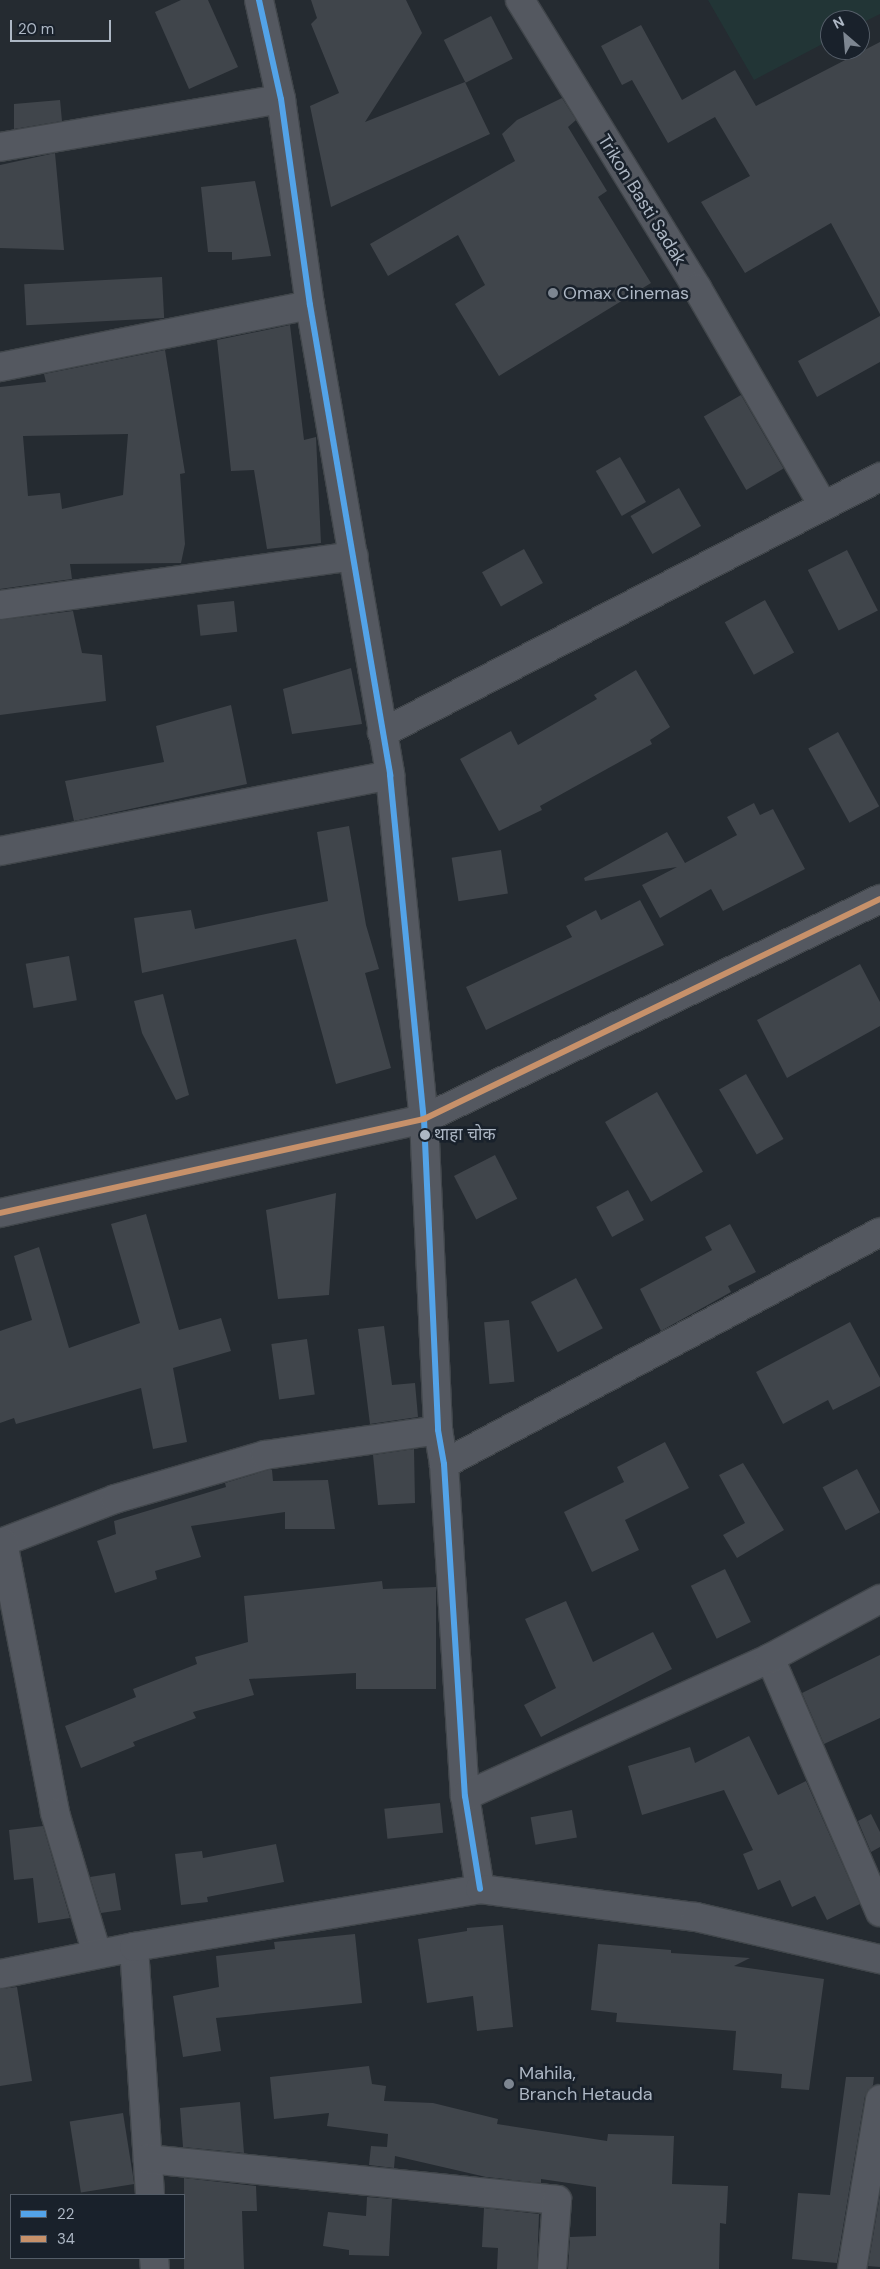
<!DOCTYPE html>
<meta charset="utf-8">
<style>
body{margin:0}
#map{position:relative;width:880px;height:2269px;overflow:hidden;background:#252b31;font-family:"DM Sans","Noto Sans Devanagari",sans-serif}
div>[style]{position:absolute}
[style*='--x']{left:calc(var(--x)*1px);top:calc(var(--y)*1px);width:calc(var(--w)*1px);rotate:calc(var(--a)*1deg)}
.green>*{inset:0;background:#223536}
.building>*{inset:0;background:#40454b;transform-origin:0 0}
.roads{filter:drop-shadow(1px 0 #41464b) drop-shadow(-1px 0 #41464b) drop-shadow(0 1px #41464b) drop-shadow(0 -1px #41464b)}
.street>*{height:28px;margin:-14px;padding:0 14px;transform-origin:14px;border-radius:14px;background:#545860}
.bus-1>*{height:6px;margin:-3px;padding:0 3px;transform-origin:3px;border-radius:3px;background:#53a3e8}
.bus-2>*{height:6px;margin:-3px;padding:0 3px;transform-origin:3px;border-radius:3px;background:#c7916a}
.dots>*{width:14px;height:14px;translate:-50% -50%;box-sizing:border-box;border:2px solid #19212b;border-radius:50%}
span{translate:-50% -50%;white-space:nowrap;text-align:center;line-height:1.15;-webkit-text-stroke:5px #19212b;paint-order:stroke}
.bus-label{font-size:17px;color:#adb7c4}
.left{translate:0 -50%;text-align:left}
.street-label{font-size:18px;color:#adb7c4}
.poi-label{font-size:18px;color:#adb7c4}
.legend{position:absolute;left:10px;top:2194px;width:175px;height:65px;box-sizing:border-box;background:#19212b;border:1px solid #545d68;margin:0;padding:6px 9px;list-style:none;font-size:15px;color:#adb7c4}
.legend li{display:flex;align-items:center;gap:10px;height:25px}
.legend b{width:25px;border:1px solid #545d68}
.north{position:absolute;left:820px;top:10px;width:50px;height:50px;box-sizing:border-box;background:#19212b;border:1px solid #545d68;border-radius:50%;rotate:333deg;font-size:14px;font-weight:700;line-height:20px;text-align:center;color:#adb7c4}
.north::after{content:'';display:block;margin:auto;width:18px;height:22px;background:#7d8691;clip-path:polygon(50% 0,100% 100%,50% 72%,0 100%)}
.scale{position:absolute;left:10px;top:20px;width:101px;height:22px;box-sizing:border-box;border:2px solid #adb7c4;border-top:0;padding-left:6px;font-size:15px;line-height:18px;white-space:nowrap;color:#adb7c4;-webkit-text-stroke:4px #19212b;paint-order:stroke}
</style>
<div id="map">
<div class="green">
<i style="clip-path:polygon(708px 0,880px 0,880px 14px,860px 24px,860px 20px,830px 20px,830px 40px,754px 80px)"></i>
</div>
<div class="building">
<i style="clip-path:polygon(181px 0,208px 0,238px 67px,189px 89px,155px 12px)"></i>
<i style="clip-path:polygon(311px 0,406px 0,422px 33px,365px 122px,465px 82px,490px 134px,331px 207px,310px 106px,339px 93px,311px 24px,317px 18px)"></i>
<i style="left:491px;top:16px;width:48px;height:53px;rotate:63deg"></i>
<i style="clip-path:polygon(641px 25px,682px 100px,735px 70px,756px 106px,880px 42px,880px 314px,831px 223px,745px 273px,701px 202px,750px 176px,715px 117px,668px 143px,632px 80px,622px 85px,601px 46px)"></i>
<i style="clip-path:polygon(562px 98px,576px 120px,568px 127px,607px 191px,598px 197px,651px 283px,499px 376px,455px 304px,485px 285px,458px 235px,388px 276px,370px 244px,515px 161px,502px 134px,517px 120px)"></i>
<i style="clip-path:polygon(60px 100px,62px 121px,14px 129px,14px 104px)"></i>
<i style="clip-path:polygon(55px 153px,64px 250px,0 248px,0 165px)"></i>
<i style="clip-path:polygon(255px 181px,271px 256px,232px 260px,232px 252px,208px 252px,201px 187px)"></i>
<i style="left:162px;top:277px;width:41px;height:138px;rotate:87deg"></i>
<i style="clip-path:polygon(880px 316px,880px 362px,817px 397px,798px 361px)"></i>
<i style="clip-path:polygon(290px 325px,304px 440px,316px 437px,321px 543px,267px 549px,254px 470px,231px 471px,217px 340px)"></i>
<i style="clip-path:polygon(evenodd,165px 350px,185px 473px,180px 474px,185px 544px,181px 563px,70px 564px,72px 579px,0 589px,0 387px,46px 382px,44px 374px,165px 350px,128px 434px,123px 495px,62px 509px,60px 493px,28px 496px,23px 436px,128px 434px)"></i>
<i style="left:741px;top:395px;width:85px;height:43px;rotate:60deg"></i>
<i style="left:620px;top:457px;width:52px;height:28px;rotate:60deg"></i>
<i style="left:679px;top:488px;width:44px;height:56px;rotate:60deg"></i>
<i style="left:524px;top:549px;width:39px;height:48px;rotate:61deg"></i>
<i style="left:847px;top:550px;width:68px;height:44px;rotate:63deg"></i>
<i style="left:765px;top:600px;width:60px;height:46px;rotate:61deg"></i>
<i style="left:234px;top:601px;width:31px;height:37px;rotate:84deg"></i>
<i style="clip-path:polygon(73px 611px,82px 653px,102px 655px,106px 701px,0 715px,0 620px)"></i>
<i style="clip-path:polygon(351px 668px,362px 724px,292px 734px,283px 689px)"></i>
<i style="clip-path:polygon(636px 670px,670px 727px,650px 740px,652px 744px,540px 806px,542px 810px,499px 831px,460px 759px,511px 731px,518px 745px,597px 699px,594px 695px)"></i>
<i style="clip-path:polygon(231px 705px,247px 784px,74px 821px,65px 781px,164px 762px,156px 726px)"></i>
<i style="left:838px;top:732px;width:85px;height:34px;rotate:61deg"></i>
<i style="clip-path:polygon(754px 803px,760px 815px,773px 809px,805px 869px,723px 911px,711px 889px,660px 918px,642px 885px,677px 867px,585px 881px,584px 878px,667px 832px,685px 863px,737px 835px,727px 817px)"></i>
<i style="clip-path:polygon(349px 826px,366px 925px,379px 969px,365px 973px,391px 1068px,336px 1084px,296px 939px,142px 973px,134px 918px,191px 910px,195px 929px,328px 901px,317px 832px)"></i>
<i style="left:501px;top:850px;width:44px;height:50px;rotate:81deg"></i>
<i style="clip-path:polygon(640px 900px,664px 945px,486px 1030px,466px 987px,572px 937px,566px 926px,596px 910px,601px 920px)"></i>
<i style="left:69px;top:956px;width:45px;height:44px;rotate:80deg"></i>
<i style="clip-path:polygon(860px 964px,880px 1002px,880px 1026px,787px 1078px,757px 1020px)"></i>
<i style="clip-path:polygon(163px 994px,189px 1095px,176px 1100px,142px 1033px,134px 1001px)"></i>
<i style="left:746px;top:1074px;width:75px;height:31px;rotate:60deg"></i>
<i style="left:657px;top:1092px;width:92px;height:60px;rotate:60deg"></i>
<i style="left:495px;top:1155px;width:49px;height:46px;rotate:63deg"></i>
<i style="left:628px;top:1190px;width:34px;height:36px;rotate:62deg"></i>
<i style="clip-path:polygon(336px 1193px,329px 1295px,278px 1299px,266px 1210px)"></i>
<i style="clip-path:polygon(146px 1214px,179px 1330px,221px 1318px,231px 1351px,173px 1368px,187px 1442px,153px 1449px,141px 1388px,16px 1424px,14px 1418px,0 1423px,0 1331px,32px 1320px,14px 1256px,39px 1247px,69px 1348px,140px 1323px,111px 1224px)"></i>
<i style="clip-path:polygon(730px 1224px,756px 1272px,728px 1286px,731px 1292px,661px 1331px,640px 1289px,712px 1250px,705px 1237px)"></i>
<i style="left:576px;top:1278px;width:57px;height:51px;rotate:62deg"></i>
<i style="left:509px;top:1320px;width:62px;height:25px;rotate:85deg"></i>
<i style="clip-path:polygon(850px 1322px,880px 1378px,880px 1386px,833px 1410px,828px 1400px,783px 1424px,756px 1372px)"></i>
<i style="clip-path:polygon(384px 1326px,392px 1385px,415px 1383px,418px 1417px,370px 1424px,358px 1329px)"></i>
<i style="left:307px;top:1339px;width:56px;height:36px;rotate:82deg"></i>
<i style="clip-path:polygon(665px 1442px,689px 1488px,625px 1520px,639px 1550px,592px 1572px,564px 1512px,624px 1482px,617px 1467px)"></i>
<i style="clip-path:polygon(414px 1449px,415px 1503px,378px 1505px,373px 1455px)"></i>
<i style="clip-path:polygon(743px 1463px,784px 1530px,737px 1558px,723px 1535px,745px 1523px,719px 1475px)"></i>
<i style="left:857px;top:1469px;width:49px;height:39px;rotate:62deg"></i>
<i style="clip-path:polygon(268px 1470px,272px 1470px,273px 1481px,328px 1480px,335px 1529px,285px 1529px,285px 1512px,191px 1526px,201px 1557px,155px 1571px,157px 1579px,115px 1593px,97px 1541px,116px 1534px,114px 1521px,226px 1487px,225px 1483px)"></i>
<i style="left:725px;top:1569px;width:59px;height:38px;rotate:64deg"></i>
<i style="clip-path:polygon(382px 1581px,383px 1589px,436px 1587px,436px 1689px,356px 1689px,356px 1673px,249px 1679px,254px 1695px,193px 1712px,196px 1718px,133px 1742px,135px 1746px,81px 1768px,65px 1726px,136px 1697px,133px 1689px,197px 1664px,195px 1657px,248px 1642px,244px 1596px)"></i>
<i style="clip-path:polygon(566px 1601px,593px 1662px,653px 1632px,672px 1669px,541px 1737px,524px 1705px,556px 1688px,525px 1619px)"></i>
<i style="clip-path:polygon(880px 1655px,880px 1718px,824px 1744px,802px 1693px)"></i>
<i style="clip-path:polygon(749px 1736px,778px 1795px,806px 1781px,860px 1904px,827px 1920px,815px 1896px,792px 1907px,780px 1880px,758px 1890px,743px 1854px,753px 1850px,724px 1790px,642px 1815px,628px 1766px,690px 1747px,695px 1763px)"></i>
<i style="left:440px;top:1803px;width:30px;height:56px;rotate:84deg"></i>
<i style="left:572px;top:1810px;width:28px;height:42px;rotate:80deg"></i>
<i style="clip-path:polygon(871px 1814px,880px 1832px,880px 1847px,871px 1852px,858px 1821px)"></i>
<i style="clip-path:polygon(43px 1826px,70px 1918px,38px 1923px,33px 1878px,14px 1880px,9px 1830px)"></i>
<i style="clip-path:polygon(276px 1844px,284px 1882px,207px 1897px,208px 1902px,181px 1905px,175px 1854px,202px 1851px,203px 1858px)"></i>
<i style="clip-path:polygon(115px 1873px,121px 1910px,101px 1913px,90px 1877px)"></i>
<i style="clip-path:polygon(503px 1925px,513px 2027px,477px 2031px,473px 1996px,427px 2003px,418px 1939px,467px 1931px,467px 1928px)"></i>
<i style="clip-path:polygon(355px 1934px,362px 2003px,216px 2018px,221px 2051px,183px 2057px,173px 1996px,219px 1987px,216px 1956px,275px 1949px,274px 1942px)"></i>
<i style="clip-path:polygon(598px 1944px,671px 1950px,671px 1953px,750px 1958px,734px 1966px,824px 1979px,809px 2090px,781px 2088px,782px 2074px,733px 2070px,736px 2031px,616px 2022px,617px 2013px,591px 2010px)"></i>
<i style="clip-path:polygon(17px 1987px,32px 2081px,0 2086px,0 1989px)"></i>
<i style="clip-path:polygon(369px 2066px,372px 2084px,386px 2086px,384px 2101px,433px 2103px,498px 2119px,497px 2124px,607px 2141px,608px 2134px,674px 2136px,672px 2184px,728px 2186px,726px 2224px,720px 2223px,719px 2269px,568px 2269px,570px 2237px,596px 2236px,596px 2187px,541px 2179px,541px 2183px,486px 2177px,395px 2156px,394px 2168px,369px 2165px,371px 2146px,387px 2147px,388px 2134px,327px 2126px,329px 2113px,274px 2119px,270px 2077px)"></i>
<i style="clip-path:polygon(846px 2077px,874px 2077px,873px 2085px,865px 2096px,837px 2263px,792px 2259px,798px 2193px,830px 2195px)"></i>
<i style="clip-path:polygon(240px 2102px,244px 2153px,183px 2147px,180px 2108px)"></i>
<i style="left:123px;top:2113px;width:72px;height:54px;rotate:81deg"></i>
<i style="clip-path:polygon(184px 2178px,256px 2186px,257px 2211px,242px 2211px,244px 2269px,184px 2269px)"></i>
<i style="clip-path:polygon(880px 2195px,880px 2267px,868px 2266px)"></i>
<i style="clip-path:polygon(367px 2197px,392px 2199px,389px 2256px,349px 2255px,349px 2250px,323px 2246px,328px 2212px,366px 2216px)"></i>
<i style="clip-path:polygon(484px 2208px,539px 2214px,537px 2269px,497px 2269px,498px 2248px,482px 2247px)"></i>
</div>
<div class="roads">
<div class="street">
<i style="--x:259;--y:0;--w:101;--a:77.5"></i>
<i style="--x:281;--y:99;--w:208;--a:82"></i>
<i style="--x:310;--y:305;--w:477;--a:80.3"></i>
<i style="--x:390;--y:775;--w:346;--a:84.4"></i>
<i style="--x:424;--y:1119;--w:311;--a:87.4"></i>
<i style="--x:438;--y:1430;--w:35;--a:80"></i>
<i style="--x:444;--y:1464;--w:333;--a:86.4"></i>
<i style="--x:465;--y:1796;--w:94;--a:80.8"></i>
<i style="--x:520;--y:0;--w:338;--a:58.4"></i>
<i style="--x:697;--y:288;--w:251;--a:59.9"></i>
<i style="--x:0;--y:147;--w:285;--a:-9.7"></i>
<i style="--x:0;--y:367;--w:316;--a:-11.3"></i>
<i style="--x:0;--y:605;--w:357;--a:-7.9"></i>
<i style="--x:382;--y:733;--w:560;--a:-27.21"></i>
<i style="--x:0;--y:851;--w:397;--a:-11"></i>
<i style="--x:0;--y:1213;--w:434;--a:-12.5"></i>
<i style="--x:424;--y:1119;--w:506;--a:-25.76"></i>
<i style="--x:444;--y:1464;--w:494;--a:-28"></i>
<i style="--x:3;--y:1542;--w:120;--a:-21"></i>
<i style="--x:115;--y:1499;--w:156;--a:-16.3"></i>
<i style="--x:265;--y:1455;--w:175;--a:-8.2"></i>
<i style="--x:0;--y:1543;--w:3;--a:-18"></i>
<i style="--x:3;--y:1542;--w:276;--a:79.1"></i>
<i style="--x:55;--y:1813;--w:147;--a:73.4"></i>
<i style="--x:770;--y:1658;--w:277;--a:66.6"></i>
<i style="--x:465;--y:1796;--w:335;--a:-24.3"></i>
<i style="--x:770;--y:1658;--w:125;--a:-28.2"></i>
<i style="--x:134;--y:1947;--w:249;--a:86.3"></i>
<i style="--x:0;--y:1974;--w:137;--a:-11.4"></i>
<i style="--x:134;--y:1947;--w:351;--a:-9.5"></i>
<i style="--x:480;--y:1889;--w:218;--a:7.4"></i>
<i style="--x:696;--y:1917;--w:189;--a:12.9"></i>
<i style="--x:148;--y:2159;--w:411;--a:5.7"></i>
<i style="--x:557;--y:2200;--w:69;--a:94.1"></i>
<i style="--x:154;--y:2258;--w:11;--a:85"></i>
<i style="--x:852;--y:2269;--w:172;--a:-80.6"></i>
</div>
</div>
<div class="bus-1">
<i style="--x:259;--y:0;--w:101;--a:77.5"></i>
<i style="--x:281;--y:99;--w:208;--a:82"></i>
<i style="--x:310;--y:305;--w:477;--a:80.3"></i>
<i style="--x:390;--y:775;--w:346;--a:84.4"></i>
<i style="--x:424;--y:1119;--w:311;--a:87.4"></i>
<i style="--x:438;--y:1430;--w:35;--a:80"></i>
<i style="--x:444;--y:1464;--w:333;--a:86.4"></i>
<i style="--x:465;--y:1796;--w:94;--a:80.8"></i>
</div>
<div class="bus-2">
<i style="--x:0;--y:1213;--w:434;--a:-12.5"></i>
<i style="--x:424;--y:1119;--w:506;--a:-25.76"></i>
</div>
<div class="dots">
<i style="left:553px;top:293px;background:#7d8691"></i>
<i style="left:425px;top:1135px;background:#adb7c4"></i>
<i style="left:509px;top:2084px;background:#7d8691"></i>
</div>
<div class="bus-label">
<span class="left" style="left:434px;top:1135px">थाहा चोक</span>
</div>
<div class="street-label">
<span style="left:642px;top:200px;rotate:58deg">Trikon Basti Sadak</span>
</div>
<div class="poi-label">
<span class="left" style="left:563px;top:293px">Omax Cinemas</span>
<span class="left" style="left:519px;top:2084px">Mahila,<br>Branch Hetauda</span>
</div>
<ul class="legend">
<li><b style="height:6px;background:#53a3e8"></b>22</li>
<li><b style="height:6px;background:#c7916a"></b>34</li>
</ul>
<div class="north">N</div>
<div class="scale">20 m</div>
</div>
